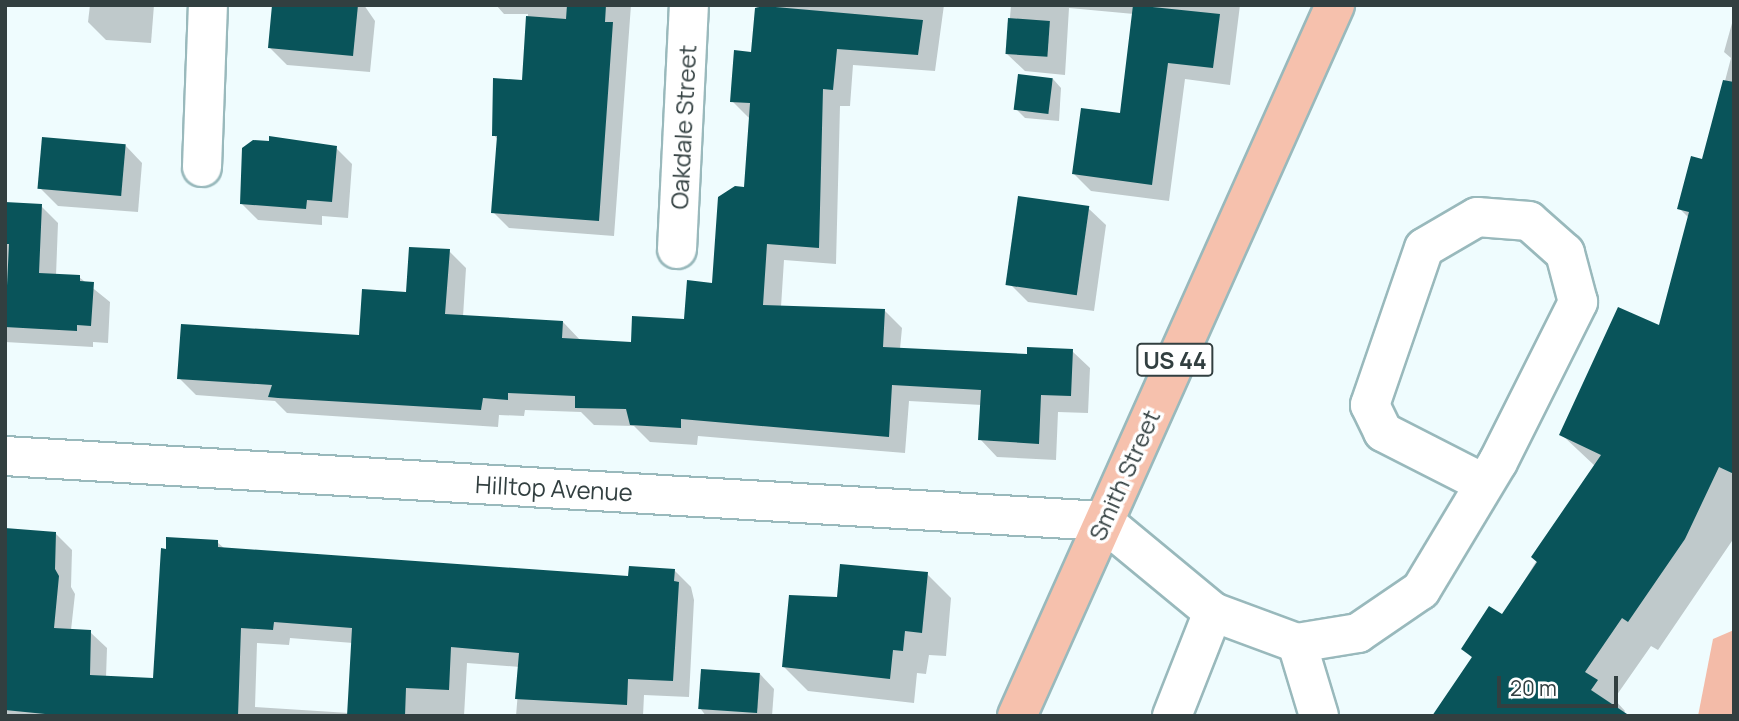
<!DOCTYPE html>
<style>
body{margin:0}
#map{position:relative;width:1739px;height:721px;overflow:hidden;background:#effcfe;font-family:Manrope,sans-serif}
div>[style]{position:absolute}
[style*='--x']{left:calc(var(--x)*1px);top:calc(var(--y)*1px);width:calc(var(--w)*1px);rotate:calc(var(--a)*1deg)}
.green>*{inset:0;background:#f3bba8}
.shadow>*{inset:0;background:#0003}
.building>*{inset:0;background:#09545a;transform-origin:0 0}
.roads{filter:drop-shadow(2px 0 #99b9bc) drop-shadow(-2px 0 #99b9bc) drop-shadow(0 2px #99b9bc) drop-shadow(0 -2px #99b9bc)}
.minor>*{height:38px;margin:-19px;padding:0 19px;transform-origin:19px;border-radius:19px;background:#fff}
.major>*{height:38px;margin:-19px;padding:0 19px;transform-origin:19px;border-radius:19px;background:#f6c1ad}
span{translate:-50% -50%;white-space:nowrap;text-align:center;line-height:1.15;-webkit-text-stroke:7px #fff;paint-order:stroke}
.shield-label span{padding:2px 5px;background:#fff;border:2px solid;border-radius:5px;-webkit-text-stroke-width:0}
.shield-label{font-size:23px;color:#323f40;font-weight:700}
.street-label{font-size:24px;color:#323f40}
.frame{position:absolute;inset:0;border:7px solid #323f40;pointer-events:none}
.scale{position:absolute;left:1497px;top:676px;width:121px;height:32px;box-sizing:border-box;border:4px solid #323f40;border-top:0;padding-left:9px;font-size:21px;line-height:24px;white-space:nowrap;color:#323f40;-webkit-text-stroke:5px #fff;paint-order:stroke}
</style>
<div id="map">
<div class="green">
<i style="clip-path:polygon(1734px 630px,1734px 716px,1698px 716px,1713px 639px)"></i>
</div>
<div class="shadow">
<i style="clip-path:polygon(90px 5px,154px 5px,151px 43px,106px 40px,88px 22px)"></i>
<i style="clip-path:polygon(273px 5px,364px 5px,375px 21px,370px 72px,287px 65px,270px 48px)"></i>
<i style="clip-path:polygon(496px 5px,631px 5px,614px 236px,509px 228px,493px 212px,498px 140px,494px 135px,523px 82px,528px 14px,504px 14px)"></i>
<i style="clip-path:polygon(757px 5px,944px 5px,935px 71px,853px 65px,850px 106px,840px 106px,836px 264px,784px 260px,781px 307px,885px 311px,902px 328px,900px 349px,1029px 355px,1072px 351px,1090px 368px,1088px 413px,1058px 412px,1056px 460px,997px 457px,980px 439px,982px 405px,909px 401px,905px 453px,698px 436px,697px 445px,650px 442px,634px 426px,594px 425px,581px 412px,525px 410px,524px 416px,499px 415px,498px 427px,287px 413px,275px 401px,196px 395px,179px 378px,361px 336px,449px 251px,466px 268px,463px 317px,563px 322px,581px 341px,632px 343px,686px 321px,713px 285px,746px 189px,750px 119px,732px 101px,752px 54px)"></i>
<i style="clip-path:polygon(1011px 5px,1240px 5px,1230px 85px,1185px 79px,1169px 201px,1091px 191px,1074px 174px,1121px 115px,1134px 14px,1069px 8px,1065px 75px,1025px 71px,1007px 54px)"></i>
<i style="clip-path:polygon(1734px 16px,1734px 538px,1658px 650px,1651px 646px,1614px 699px,1625px 711px,1622px 716px,1473px 659px,1463px 648px,1502px 617px,1595px 466px,1562px 435px,1660px 328px,1689px 218px,1679px 208px,1704px 161px,1731px 58px,1724px 52px)"></i>
<i style="clip-path:polygon(1053px 79px,1061px 88px,1059px 121px,1025px 118px,1016px 109px)"></i>
<i style="clip-path:polygon(125px 145px,142px 163px,138px 212px,58px 206px,40px 188px)"></i>
<i style="clip-path:polygon(336px 148px,352px 164px,348px 218px,322px 216px,322px 225px,258px 220px,241px 203px)"></i>
<i style="clip-path:polygon(5px 204px,41px 206px,58px 223px,56px 276px,79px 277px,110px 302px,108px 343px,93px 342px,93px 347px,5px 342px)"></i>
<i style="clip-path:polygon(1088px 208px,1106px 225px,1094px 311px,1028px 302px,1010px 284px)"></i>
<i style="clip-path:polygon(evenodd,5px 530px,55px 533px,72px 550px,71px 587px,75px 594px,71px 630px,90px 632px,107px 648px,106px 678px,154px 680px,217px 542px,225px 549px,630px 578px,674px 570px,691px 587px,694px 600px,689px 697px,644px 695px,643px 716px,516px 716px,520px 667px,467px 663px,464px 716px,5px 716px,5px 530px,290px 638px,353px 643px,349px 713px,255px 707px,257px 643px,289px 645px,290px 638px)"></i>
<i style="clip-path:polygon(927px 574px,951px 598px,946px 656px,929px 655px,926px 674px,917px 673px,914px 703px,808px 691px,784px 667px)"></i>
<i style="clip-path:polygon(760px 674px,774px 689px,772px 716px,706px 716px,700px 708px)"></i>
</div>
<div class="building">
<i style="clip-path:polygon(272px 5px,358px 5px,353px 56px,268px 48px)"></i>
<i style="clip-path:polygon(567px 5px,606px 5px,605px 22px,613px 22px,599px 221px,491px 213px,497px 136px,492px 136px,493px 78px,522px 80px,526px 16px,566px 19px)"></i>
<i style="clip-path:polygon(1133px 5px,1220px 14px,1213px 68px,1168px 63px,1152px 185px,1072px 174px,1081px 108px,1120px 113px)"></i>
<i style="clip-path:polygon(764px 6px,923px 20px,918px 55px,837px 49px,833px 90px,823px 89px,819px 248px,767px 244px,763px 305px,885px 309px,883px 347px,1027px 354px,1027px 347px,1073px 349px,1071px 396px,1041px 395px,1039px 444px,978px 440px,981px 390px,892px 385px,889px 437px,681px 419px,681px 428px,630px 425px,626px 409px,575px 408px,575px 396px,508px 393px,508px 400px,483px 398px,481px 410px,278px 398px,268px 397px,272px 385px,177px 379px,181px 324px,359px 335px,362px 289px,406px 292px,409px 247px,450px 249px,445px 314px,563px 321px,562px 338px,631px 342px,632px 316px,684px 319px,687px 280px,712px 283px,718px 197px,735px 186px,744px 187px,750px 103px,730px 102px,734px 50px,751px 52px,755px 8px)"></i>
<i style="left:1008px;top:18px;width:42px;height:36px;rotate:4deg"></i>
<i style="left:1018px;top:74px;width:35px;height:36px;rotate:7deg"></i>
<i style="clip-path:polygon(1723px 80px,1734px 82px,1734px 474px,1719px 467px,1685px 539px,1628px 622px,1622px 618px,1585px 672px,1598px 680px,1591px 690px,1630px 716px,1432px 716px,1472px 657px,1461px 649px,1489px 606px,1502px 614px,1537px 562px,1531px 557px,1601px 455px,1559px 435px,1618px 307px,1659px 325px,1689px 212px,1677px 209px,1691px 156px,1702px 159px)"></i>
<i style="clip-path:polygon(269px 136px,337px 146px,332px 202px,307px 200px,306px 209px,240px 204px,242px 148px,253px 140px,269px 141px)"></i>
<i style="left:42px;top:137px;width:84px;height:52px;rotate:5deg"></i>
<i style="left:1018px;top:196px;width:72px;height:90px;rotate:8deg"></i>
<i style="clip-path:polygon(5px 202px,42px 204px,39px 273px,80px 275px,80px 281px,94px 282px,91px 326px,77px 325px,77px 331px,5px 327px,9px 244px,5px 244px)"></i>
<i style="clip-path:polygon(5px 528px,56px 532px,55px 569px,59px 576px,54px 628px,91px 630px,90px 675px,153px 678px,161px 548px,166px 549px,166px 537px,218px 540px,218px 547px,628px 576px,629px 566px,675px 569px,674px 581px,679px 582px,673px 681px,628px 679px,627px 705px,515px 699px,519px 653px,451px 647px,449px 690px,406px 688px,405px 716px,347px 716px,352px 628px,274px 622px,273px 630px,241px 628px,238px 716px,65px 716px,5px 710px)"></i>
<i style="clip-path:polygon(840px 564px,928px 572px,922px 633px,905px 631px,903px 651px,893px 650px,890px 679px,782px 667px,789px 595px,837px 597px)"></i>
<i style="left:701px;top:669px;width:59px;height:40px;rotate:4deg"></i>
</div>
<div class="roads">
<div class="minor">
<i style="--x:202;--y:167;--w:162;--a:-87.9"></i>
<i style="--x:677;--y:249;--w:244;--a:-87.2"></i>
<i style="--x:5;--y:456;--w:1100;--a:3.39"></i>
<i style="--x:1103;--y:521;--w:143;--a:39.6"></i>
<i style="--x:1213;--y:612;--w:90;--a:20.3"></i>
<i style="--x:1297;--y:643;--w:62;--a:-9.3"></i>
<i style="--x:1358;--y:633;--w:76;--a:-34.3"></i>
<i style="--x:1421;--y:590;--w:149;--a:-59"></i>
<i style="--x:1498;--y:462;--w:179;--a:-63.4"></i>
<i style="--x:1578;--y:302;--w:51;--a:-104.9"></i>
<i style="--x:1565;--y:253;--w:48;--a:-138.4"></i>
<i style="--x:1529;--y:221;--w:52;--a:-175.6"></i>
<i style="--x:1477;--y:217;--w:61;--a:149.7"></i>
<i style="--x:1424;--y:248;--w:166;--a:109"></i>
<i style="--x:1370;--y:405;--w:30;--a:64"></i>
<i style="--x:1383;--y:432;--w:112;--a:27"></i>
<i style="--x:1297;--y:643;--w:76;--a:73.2"></i>
<i style="--x:1172;--y:716;--w:112;--a:-68.5"></i>
</div>
<div class="major">
<i style="--x:1017;--y:716;--w:779;--a:-65.9"></i>
</div>
</div>
<div class="shield-label">
<span style="left:1175px;top:360px">US 44</span>
</div>
<div class="street-label">
<span style="left:683px;top:127px;rotate:-87deg">Oakdale Street</span>
<span style="left:1124px;top:475px;rotate:-66deg">Smith Street</span>
<span style="left:554px;top:488px;rotate:3deg">Hilltop Avenue</span>
</div>
<div class="frame"></div>
<div class="scale">20 m</div>
</div>
